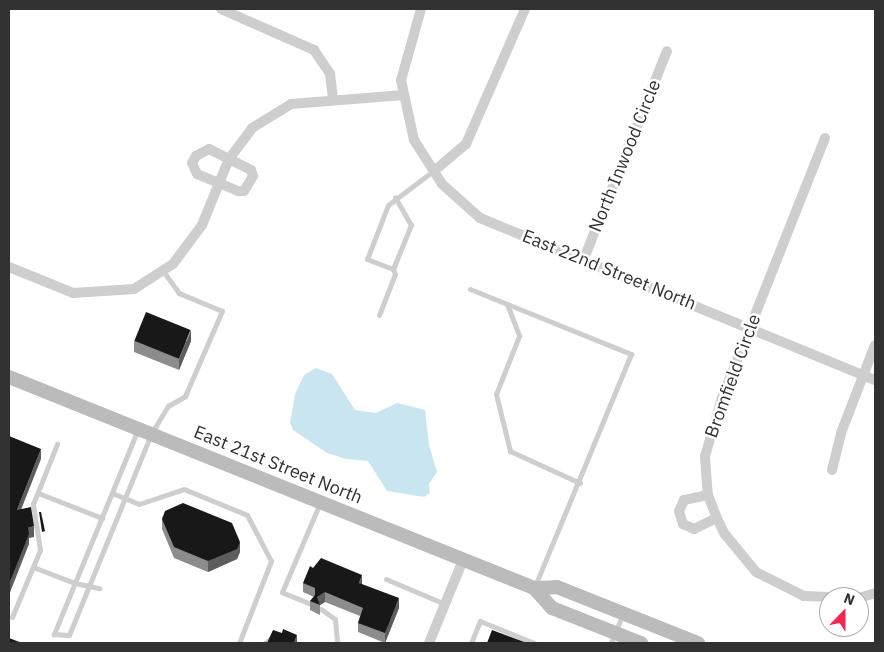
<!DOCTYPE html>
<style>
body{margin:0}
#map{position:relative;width:884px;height:652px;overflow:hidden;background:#fff;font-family:"IBM Plex Sans",sans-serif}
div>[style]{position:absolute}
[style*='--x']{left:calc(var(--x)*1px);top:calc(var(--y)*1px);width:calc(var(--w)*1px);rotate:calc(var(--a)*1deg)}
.water>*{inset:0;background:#c9e6f0}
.lane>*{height:5px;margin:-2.5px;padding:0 2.5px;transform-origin:2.5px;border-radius:2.5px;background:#cecece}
.street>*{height:10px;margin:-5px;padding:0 5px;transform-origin:5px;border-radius:5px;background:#cecece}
.secondary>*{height:14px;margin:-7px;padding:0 7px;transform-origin:7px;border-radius:7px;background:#bbb}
.wall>*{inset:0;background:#8c8c8c}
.shaded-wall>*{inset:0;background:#5d5d5d}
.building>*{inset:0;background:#181818;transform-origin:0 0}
span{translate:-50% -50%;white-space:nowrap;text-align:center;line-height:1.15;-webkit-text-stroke:5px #fff;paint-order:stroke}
.street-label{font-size:18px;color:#313131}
.frame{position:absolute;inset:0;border:10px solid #313131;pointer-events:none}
.north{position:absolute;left:819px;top:587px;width:50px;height:50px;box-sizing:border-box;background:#fff;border:1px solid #adadad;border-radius:50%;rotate:22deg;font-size:14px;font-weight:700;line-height:20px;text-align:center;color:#313131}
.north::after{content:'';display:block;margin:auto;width:18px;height:22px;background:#f52651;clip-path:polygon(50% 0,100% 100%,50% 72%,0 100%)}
</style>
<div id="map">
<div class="water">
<i style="clip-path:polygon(316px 368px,332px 374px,355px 410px,376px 413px,397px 403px,425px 410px,429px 445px,437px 472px,429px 484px,430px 493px,424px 497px,387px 491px,368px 461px,346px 459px,327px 453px,293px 430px,290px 423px,295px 394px,304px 375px)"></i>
</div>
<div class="lane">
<i style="--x:393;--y:269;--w:48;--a:-67.8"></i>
<i style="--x:411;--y:225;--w:32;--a:-120"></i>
<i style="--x:470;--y:289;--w:174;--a:22"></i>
<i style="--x:631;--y:354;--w:251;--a:112.5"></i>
<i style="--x:507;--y:304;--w:34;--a:69"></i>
<i style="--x:519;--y:336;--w:62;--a:111.6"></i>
<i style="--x:496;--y:394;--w:59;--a:76.2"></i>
<i style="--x:510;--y:451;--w:77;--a:24.6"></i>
<i style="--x:379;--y:315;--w:44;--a:-68.7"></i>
<i style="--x:395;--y:274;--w:5;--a:-112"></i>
<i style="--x:393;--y:269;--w:28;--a:-159"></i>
<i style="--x:367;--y:259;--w:58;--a:-68.7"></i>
<i style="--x:388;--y:205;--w:56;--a:-37.1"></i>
<i style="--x:138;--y:429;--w:222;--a:112.3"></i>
<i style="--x:54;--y:634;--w:15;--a:4"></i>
<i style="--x:69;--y:635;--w:217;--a:-67.8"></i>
<i style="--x:151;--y:434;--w:33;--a:-59"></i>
<i style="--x:168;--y:406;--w:20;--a:-30"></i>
<i style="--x:185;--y:396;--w:93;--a:-66.5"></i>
<i style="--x:222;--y:311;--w:47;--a:-157.3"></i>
<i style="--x:179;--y:293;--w:27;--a:-126"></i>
<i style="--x:38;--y:493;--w:69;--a:21.3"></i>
<i style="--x:112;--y:493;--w:29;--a:22"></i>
<i style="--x:139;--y:504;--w:47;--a:-18.4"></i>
<i style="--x:184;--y:489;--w:68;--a:22.4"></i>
<i style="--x:247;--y:515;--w:52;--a:62.4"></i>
<i style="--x:271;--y:561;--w:88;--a:111.3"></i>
<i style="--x:33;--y:567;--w:45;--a:20.9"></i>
<i style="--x:75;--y:583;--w:25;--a:12"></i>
<i style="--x:386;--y:579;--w:64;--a:23"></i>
<i style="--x:311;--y:604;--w:31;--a:-158"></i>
<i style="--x:282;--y:592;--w:97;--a:-66.9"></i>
<i style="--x:321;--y:609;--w:17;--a:36"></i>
<i style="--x:335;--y:619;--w:24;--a:85"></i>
<i style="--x:12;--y:617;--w:73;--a:-67.3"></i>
<i style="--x:40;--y:550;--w:47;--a:-98.7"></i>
<i style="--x:33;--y:504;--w:65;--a:-68.2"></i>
<i style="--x:265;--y:643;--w:13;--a:-39"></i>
<i style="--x:471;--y:643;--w:24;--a:-68"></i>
<i style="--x:480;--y:621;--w:58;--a:22.2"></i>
<i style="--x:611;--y:643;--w:31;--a:-68"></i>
</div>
<div class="street">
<i style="--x:221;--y:9;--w:102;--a:23.8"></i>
<i style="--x:314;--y:50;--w:29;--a:56"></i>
<i style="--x:330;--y:74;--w:25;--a:83"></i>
<i style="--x:421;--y:9;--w:74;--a:105.7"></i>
<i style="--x:401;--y:80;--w:61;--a:77.8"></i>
<i style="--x:414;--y:140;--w:52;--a:57.5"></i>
<i style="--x:442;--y:184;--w:51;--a:41.8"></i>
<i style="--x:480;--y:218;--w:427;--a:22.3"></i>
<i style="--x:825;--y:138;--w:280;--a:111.6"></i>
<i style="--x:722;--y:398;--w:60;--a:106.3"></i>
<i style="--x:705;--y:456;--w:39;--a:86"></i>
<i style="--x:708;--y:495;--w:25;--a:69"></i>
<i style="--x:717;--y:518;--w:17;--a:65"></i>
<i style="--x:724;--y:533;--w:50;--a:50.6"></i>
<i style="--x:756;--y:572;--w:54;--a:26.6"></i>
<i style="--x:804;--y:596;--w:25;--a:2"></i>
<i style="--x:209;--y:149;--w:47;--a:26.6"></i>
<i style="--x:251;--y:170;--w:6;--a:72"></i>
<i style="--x:253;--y:176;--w:17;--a:121"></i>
<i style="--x:244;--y:191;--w:6;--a:180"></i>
<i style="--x:238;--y:191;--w:44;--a:-157.5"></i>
<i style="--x:197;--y:174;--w:12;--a:-114"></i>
<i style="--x:192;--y:163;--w:8;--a:-60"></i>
<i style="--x:196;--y:156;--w:15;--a:-28"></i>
<i style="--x:434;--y:171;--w:42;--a:-40.2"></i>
<i style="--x:466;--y:144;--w:147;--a:-66.4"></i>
<i style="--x:583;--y:261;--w:226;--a:-68.2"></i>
<i style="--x:9;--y:267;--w:69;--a:22.1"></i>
<i style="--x:73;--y:293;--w:61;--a:-3.8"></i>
<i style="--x:134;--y:289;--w:46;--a:-32.7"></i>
<i style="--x:173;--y:264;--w:49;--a:-53.4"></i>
<i style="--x:202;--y:225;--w:71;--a:-67.8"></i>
<i style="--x:229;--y:159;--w:39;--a:-53"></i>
<i style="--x:252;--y:128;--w:46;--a:-31.6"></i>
<i style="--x:291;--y:104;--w:113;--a:-4.6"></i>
<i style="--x:832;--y:470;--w:38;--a:-76"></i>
<i style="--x:841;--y:433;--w:94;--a:-68.9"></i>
<i style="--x:708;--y:495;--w:25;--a:168"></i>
<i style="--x:684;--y:500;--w:12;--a:114"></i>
<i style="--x:679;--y:511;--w:14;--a:73"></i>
<i style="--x:683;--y:524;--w:12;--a:24"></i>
<i style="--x:694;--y:529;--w:25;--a:-26"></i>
<i style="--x:859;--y:598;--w:17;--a:-17"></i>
<i style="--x:429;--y:643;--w:90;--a:-67.7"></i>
</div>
<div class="secondary">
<i style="--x:9;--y:377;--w:566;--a:21.9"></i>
<i style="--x:534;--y:588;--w:27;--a:48"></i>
<i style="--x:552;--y:608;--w:96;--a:21.5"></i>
<i style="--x:534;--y:588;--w:23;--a:-2"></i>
<i style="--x:557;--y:587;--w:152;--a:21.7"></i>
</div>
<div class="wall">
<i style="clip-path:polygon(134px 341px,191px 341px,179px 370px,134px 352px)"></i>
<i style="clip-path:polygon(162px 519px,240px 552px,237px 559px,208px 572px,174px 558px,162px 529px)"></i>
<i style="clip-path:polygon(303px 583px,362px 584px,399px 608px,385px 643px,358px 632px,358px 623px,360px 616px,325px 602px,320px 605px,320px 615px,310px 610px,310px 601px,314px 597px,303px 592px)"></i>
</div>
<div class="shaded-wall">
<i style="clip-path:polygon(191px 330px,191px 341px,179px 370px,179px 360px)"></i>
<i style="clip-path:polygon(41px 449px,41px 459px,17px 520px,17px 510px)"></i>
<i style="clip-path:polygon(34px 526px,34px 537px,29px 538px,29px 544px,9px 595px,9px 584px,28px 528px)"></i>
<i style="clip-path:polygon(240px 542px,240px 552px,237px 559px,208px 572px,208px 561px)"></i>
<i style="clip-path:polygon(362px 575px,362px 585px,359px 583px)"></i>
<i style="clip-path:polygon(325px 592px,325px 602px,320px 605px,317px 597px)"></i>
<i style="clip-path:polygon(399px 598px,399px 608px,385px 643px,385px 633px)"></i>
<i style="clip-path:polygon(297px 635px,297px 643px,294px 643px)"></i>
</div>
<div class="building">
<i style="left:146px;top:312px;width:48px;height:31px;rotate:22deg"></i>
<i style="clip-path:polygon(9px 436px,41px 449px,17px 510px,31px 507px,34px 526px,28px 528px,29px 534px,9px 584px)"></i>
<i style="clip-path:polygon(183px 503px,232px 523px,240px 542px,237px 549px,208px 561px,174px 547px,162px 519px,165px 511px)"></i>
<i style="clip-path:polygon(39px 512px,41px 512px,45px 531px,42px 532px)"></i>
<i style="clip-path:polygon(321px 558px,362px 575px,359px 583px,399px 598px,385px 633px,358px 623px,363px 608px,325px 592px,317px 597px,320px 605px,310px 601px,315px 595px,315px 588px,303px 583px,310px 566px,313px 568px)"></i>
<i style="clip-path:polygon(283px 629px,297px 635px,294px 643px,267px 643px,273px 630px,282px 633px)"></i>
<i style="clip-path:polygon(492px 630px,527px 643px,487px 643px)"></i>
<i style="clip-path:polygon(9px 638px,22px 643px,9px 643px)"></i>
</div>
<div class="street-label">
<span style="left:625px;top:156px;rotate:-68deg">North Inwood Circle</span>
<span style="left:609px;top:270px;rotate:22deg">East 22nd Street North</span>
<span style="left:733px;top:376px;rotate:-70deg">Bromfield Circle</span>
<span style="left:278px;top:465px;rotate:22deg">East 21st Street North</span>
</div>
<div class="frame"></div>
<div class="north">N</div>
</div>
